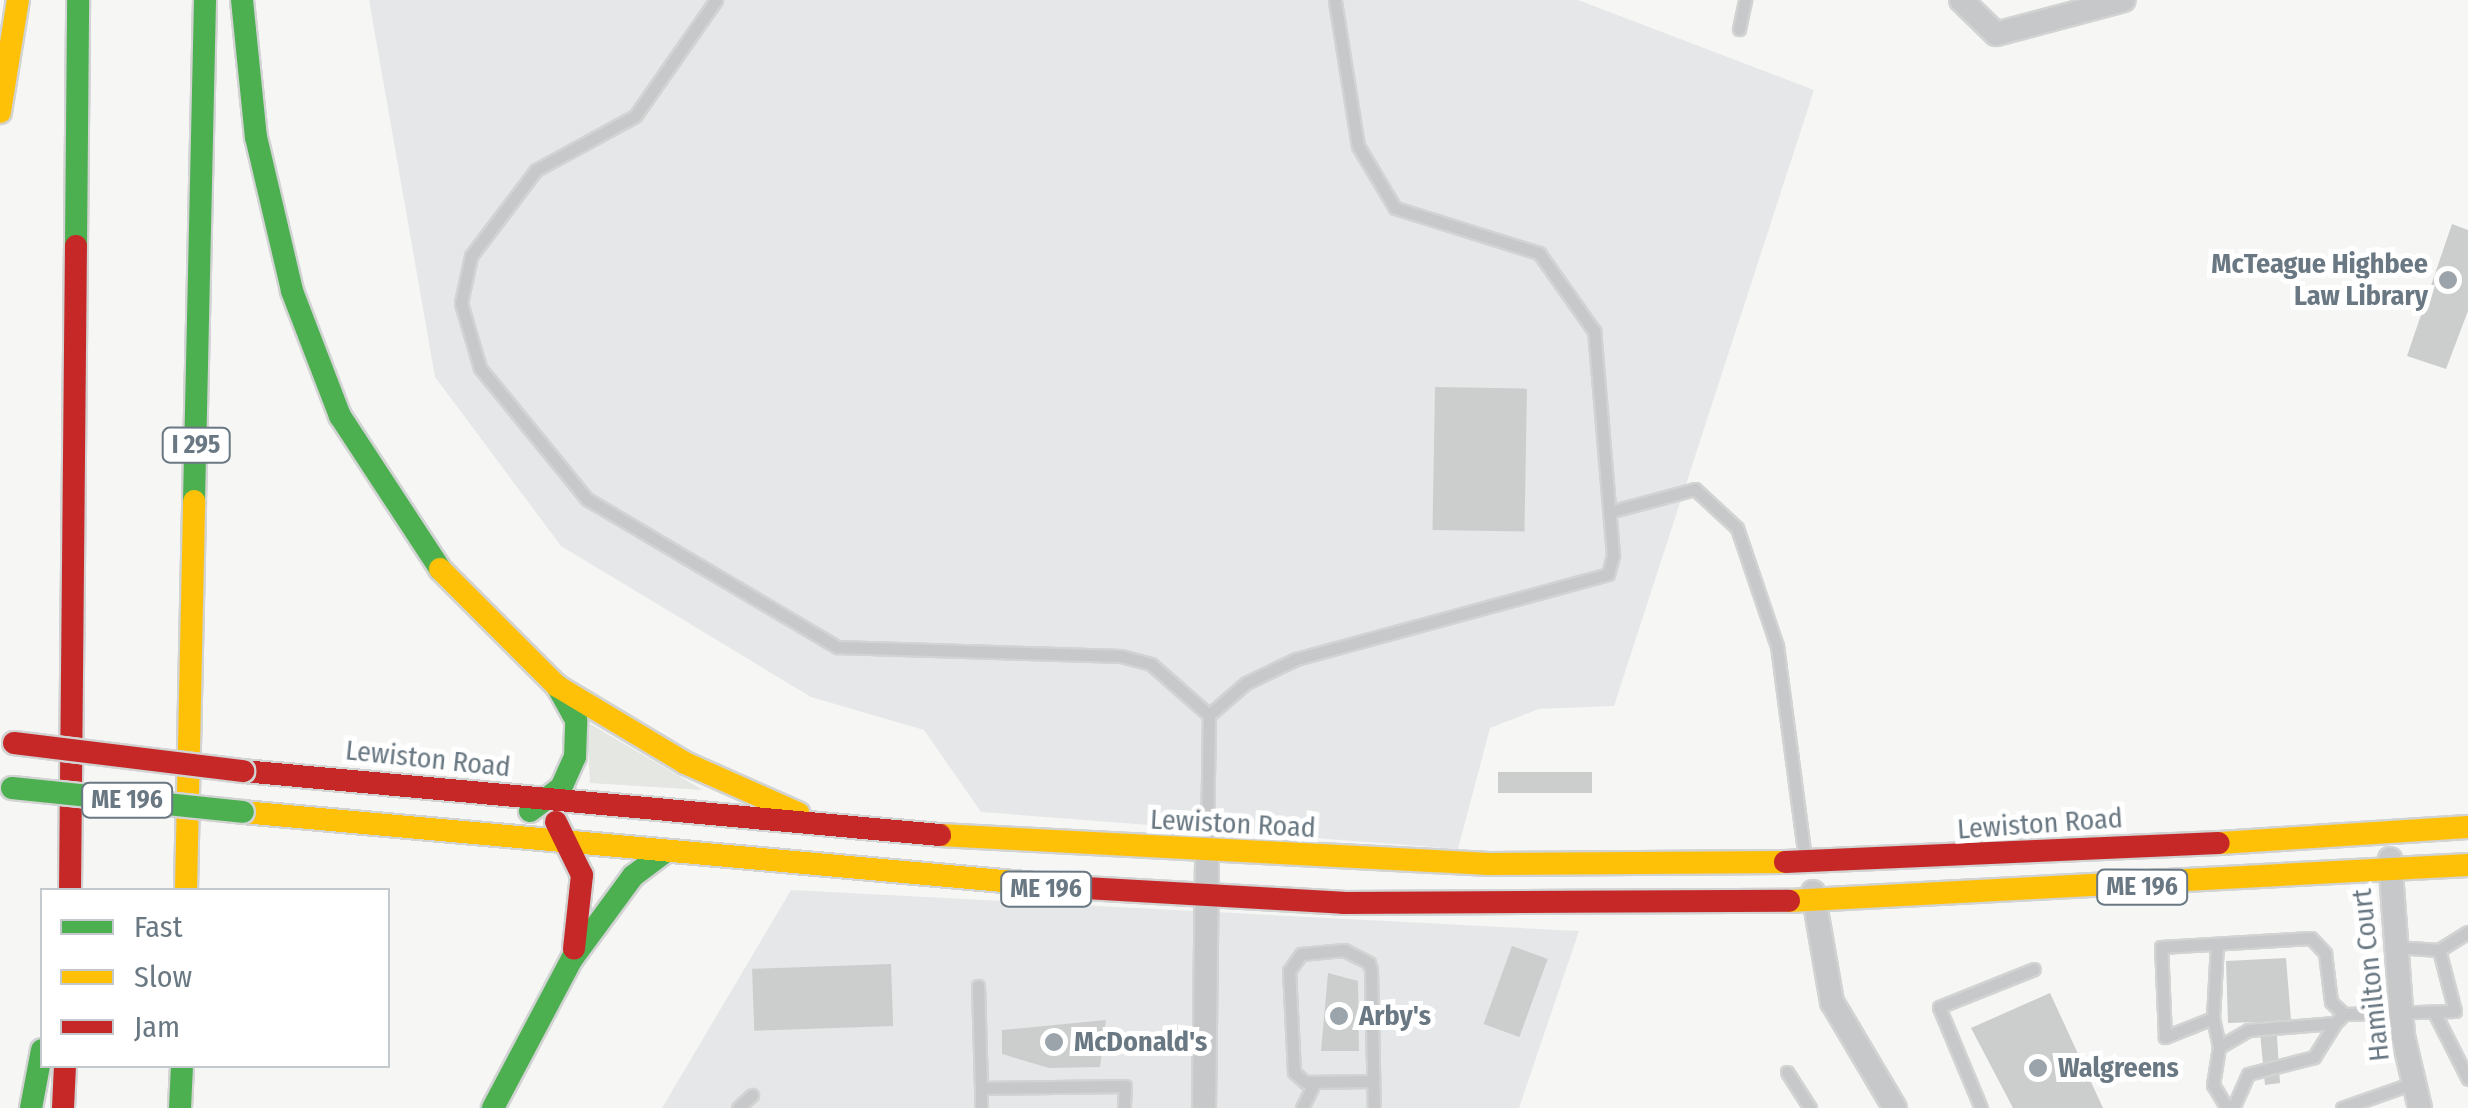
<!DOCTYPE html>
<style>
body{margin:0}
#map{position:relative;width:2468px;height:1108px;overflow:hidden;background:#f6f6f5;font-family:"Fira Sans Condensed",sans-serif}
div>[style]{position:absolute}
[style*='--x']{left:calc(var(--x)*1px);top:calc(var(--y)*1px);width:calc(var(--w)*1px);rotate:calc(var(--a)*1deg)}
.built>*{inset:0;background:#e6e7e8}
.green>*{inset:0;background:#e5e7e3}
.building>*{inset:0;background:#cccece;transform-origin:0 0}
.roads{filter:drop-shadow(2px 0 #d2d3d3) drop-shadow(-2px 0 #d2d3d3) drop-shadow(0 2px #d2d3d3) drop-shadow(0 -2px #d2d3d3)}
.lane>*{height:11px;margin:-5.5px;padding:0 5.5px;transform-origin:5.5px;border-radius:5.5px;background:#c7c8c9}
.street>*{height:22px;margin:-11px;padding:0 11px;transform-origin:11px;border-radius:11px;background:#c7c8c9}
.fast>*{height:22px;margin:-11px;padding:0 11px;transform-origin:11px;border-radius:11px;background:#4caf50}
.slow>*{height:22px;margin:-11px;padding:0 11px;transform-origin:11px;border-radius:11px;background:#ffc107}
.jam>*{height:22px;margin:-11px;padding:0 11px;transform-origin:11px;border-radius:11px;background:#c62828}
.bridges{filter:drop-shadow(2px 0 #d2d3d3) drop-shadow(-2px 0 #d2d3d3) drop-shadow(0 2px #d2d3d3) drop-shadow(0 -2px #d2d3d3)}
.fast-bridge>*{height:22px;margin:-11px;padding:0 11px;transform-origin:11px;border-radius:11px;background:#4caf50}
.jam-bridge>*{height:22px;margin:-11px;padding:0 11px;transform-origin:11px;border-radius:11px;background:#c62828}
.dots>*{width:28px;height:28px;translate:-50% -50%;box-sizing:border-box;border:5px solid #fff;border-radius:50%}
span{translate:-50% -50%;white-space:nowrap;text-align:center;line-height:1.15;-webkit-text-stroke:10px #fff;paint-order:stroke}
.shield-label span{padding:2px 8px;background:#fff;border:2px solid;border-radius:8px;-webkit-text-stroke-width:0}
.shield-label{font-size:25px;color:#697882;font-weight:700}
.poi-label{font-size:28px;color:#697882;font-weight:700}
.right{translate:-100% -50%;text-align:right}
.left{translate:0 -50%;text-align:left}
.street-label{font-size:28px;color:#697882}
.legend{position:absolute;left:40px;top:888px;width:350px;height:180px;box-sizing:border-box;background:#fff;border:2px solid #c3c9cd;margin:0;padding:12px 18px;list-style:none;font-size:30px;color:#697882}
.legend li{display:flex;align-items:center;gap:20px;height:50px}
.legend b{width:50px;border:2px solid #c3c9cd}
</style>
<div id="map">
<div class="built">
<i style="clip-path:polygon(369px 0,1578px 0,1814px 90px,1614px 706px,1539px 709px,1490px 728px,1458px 849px,981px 812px,924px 730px,811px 697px,561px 546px,435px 377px)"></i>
<i style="clip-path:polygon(791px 890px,1579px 931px,1519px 1108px,662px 1108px)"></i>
</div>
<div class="green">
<i style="clip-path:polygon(587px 722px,703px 790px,590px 783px)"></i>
</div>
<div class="building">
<i style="clip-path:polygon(2452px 224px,2468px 230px,2468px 311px,2446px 369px,2407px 356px)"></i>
<i style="left:1435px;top:387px;width:92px;height:143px;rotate:1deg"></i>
<i style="left:1592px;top:772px;width:21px;height:94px;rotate:90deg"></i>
<i style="left:1512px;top:946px;width:38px;height:83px;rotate:20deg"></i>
<i style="clip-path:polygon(2286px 958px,2291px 1020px,2276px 1020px,2280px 1083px,2265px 1085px,2259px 1022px,2228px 1023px,2226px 961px)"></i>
<i style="left:891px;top:964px;width:62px;height:139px;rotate:88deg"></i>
<i style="clip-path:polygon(1328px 973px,1358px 981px,1359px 1051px,1321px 1051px)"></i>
<i style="clip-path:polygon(2050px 993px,2103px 1108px,2013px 1108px,1971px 1028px)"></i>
<i style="clip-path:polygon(1106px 1020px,1100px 1067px,1049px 1068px,1002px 1054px,1002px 1030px)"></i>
</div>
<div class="roads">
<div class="lane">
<i style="--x:716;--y:0;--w:141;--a:124.9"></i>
<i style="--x:635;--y:116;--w:113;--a:151.4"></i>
<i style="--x:536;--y:170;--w:108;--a:127.1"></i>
<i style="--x:471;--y:256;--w:48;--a:102"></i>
<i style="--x:461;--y:303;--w:68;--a:73.7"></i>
<i style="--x:480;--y:368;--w:169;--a:50.8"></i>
<i style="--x:587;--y:499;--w:291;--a:30.6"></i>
<i style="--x:837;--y:647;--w:284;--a:1.8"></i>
<i style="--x:1121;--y:656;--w:31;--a:15"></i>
<i style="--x:1151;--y:664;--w:77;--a:41.3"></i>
<i style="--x:1209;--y:715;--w:49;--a:-40.9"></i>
<i style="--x:1246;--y:683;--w:55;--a:-25.6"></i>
<i style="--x:1296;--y:659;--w:323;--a:-15.2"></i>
<i style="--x:1608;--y:574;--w:20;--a:-75"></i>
<i style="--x:1613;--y:555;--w:225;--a:-94.8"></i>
<i style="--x:1594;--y:331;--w:95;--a:-125.2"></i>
<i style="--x:1539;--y:253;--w:151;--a:-162.6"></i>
<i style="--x:1395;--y:208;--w:72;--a:-120.8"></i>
<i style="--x:1358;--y:146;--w:148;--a:-99"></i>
<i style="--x:1739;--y:29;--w:30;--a:-78"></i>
<i style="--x:1609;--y:512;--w:89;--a:-15"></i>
<i style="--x:1695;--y:489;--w:57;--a:42.9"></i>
<i style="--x:1737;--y:528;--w:125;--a:71.3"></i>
<i style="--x:1777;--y:646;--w:207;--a:82.5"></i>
<i style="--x:1207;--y:841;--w:126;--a:-89.1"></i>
<i style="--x:2217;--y:944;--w:74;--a:93.1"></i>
<i style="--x:2213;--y:1018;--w:52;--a:158.4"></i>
<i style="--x:2165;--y:1037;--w:90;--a:-92.5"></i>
<i style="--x:2161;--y:947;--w:150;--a:-3.4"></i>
<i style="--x:2311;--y:938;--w:21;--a:47"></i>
<i style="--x:2325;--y:953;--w:49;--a:83"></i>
<i style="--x:2331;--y:1002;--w:18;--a:43"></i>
<i style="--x:2344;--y:1014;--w:111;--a:-1.5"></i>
<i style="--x:2455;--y:1011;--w:63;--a:-104.7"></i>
<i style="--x:2396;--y:947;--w:43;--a:4"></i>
<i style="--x:2439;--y:950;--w:34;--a:-32"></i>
<i style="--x:978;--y:986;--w:102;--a:88.3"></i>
<i style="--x:981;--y:1088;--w:144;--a:-0.8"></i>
<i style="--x:1125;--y:1086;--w:22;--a:93"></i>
<i style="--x:2434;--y:1012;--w:75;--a:63.1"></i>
<i style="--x:2213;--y:1018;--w:30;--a:78"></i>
<i style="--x:1787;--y:1072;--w:43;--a:57.4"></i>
<i style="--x:1373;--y:1081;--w:68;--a:179.2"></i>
<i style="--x:1305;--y:1082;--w:15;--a:-138"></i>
<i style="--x:1294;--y:1072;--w:101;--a:-92.8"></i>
<i style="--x:1289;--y:971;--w:21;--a:-55"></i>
<i style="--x:1301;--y:954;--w:43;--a:-5.3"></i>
<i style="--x:1344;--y:950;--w:28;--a:27"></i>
<i style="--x:1369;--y:963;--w:7;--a:74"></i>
<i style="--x:1371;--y:970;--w:138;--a:88.8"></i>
<i style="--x:981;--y:1088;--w:20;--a:90"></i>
<i style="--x:738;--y:1108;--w:19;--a:-43"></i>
<i style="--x:1302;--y:1108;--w:28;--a:-64"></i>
<i style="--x:1981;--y:1108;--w:109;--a:-112.6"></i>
<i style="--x:1939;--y:1007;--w:102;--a:-21.8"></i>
<i style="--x:2227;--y:1108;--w:27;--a:-121"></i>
<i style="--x:2213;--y:1085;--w:38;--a:-81"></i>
<i style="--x:2219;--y:1047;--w:34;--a:-30"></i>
<i style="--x:2248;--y:1030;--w:87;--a:-4.6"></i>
<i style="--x:2335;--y:1023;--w:13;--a:-45"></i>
<i style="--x:2233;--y:1108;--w:37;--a:-66"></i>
<i style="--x:2248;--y:1074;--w:68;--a:-14.4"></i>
<i style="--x:2314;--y:1057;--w:40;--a:-58"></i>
<i style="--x:2342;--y:1108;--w:75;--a:-19.4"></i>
</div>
<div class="street">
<i style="--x:1961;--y:0;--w:49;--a:44.2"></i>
<i style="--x:1996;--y:34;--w:132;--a:-14.9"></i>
<i style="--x:2390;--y:859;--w:177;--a:85.8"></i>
<i style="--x:2403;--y:1036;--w:74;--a:76.7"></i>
<i style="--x:1813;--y:892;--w:112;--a:80.2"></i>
<i style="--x:1832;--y:1002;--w:123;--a:59.3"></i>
<i style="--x:1204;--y:1108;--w:253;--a:-89.3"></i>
</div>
<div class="fast">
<i style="--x:242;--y:0;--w:138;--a:84.2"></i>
<i style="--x:256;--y:137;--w:158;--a:76.8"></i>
<i style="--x:292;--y:291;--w:134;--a:69"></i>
<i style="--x:340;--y:416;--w:183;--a:56.8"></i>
<i style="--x:76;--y:246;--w:246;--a:-89.5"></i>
<i style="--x:194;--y:501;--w:501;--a:-88.74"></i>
<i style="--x:530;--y:811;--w:39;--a:-37"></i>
<i style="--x:561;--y:788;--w:34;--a:-66"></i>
<i style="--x:575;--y:757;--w:37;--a:-88"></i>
<i style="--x:576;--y:720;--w:39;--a:-119"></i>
<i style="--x:31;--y:1108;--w:59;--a:-79.3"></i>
<i style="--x:180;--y:1108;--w:42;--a:-87.3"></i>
<i style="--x:493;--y:1108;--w:169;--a:-62.1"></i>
<i style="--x:572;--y:959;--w:103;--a:-53.7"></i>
<i style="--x:633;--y:876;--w:40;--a:-37"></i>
</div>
<div class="slow">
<i style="--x:0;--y:112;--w:113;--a:-80.9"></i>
<i style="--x:440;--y:569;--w:165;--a:45"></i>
<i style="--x:557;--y:686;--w:149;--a:31"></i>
<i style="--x:685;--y:763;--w:124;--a:23.9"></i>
<i style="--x:243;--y:812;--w:828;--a:5.19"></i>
<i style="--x:940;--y:835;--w:550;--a:3.02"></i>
<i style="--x:1489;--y:864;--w:296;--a:-0.4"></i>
<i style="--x:2219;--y:843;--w:250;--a:-3.7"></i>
<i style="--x:186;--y:890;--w:389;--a:-88.8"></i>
<i style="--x:1789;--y:901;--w:680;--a:-3.03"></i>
</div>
<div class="jam">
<i style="--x:243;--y:771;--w:700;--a:5.25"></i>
<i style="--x:556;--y:822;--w:59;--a:63.9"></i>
<i style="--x:582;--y:875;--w:74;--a:96.2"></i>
<i style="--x:1785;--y:862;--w:434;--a:-2.5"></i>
<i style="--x:1068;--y:887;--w:275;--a:3.3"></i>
<i style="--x:1343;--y:903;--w:446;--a:-0.3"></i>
<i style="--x:70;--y:890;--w:644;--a:-89.47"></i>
<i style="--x:63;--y:1108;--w:42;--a:-87.3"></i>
</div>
</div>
<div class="bridges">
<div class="fast-bridge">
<i style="--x:12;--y:788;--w:232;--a:5.9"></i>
</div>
<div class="jam-bridge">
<i style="--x:14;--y:743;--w:231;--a:7"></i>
</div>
</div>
<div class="dots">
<i style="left:2448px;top:280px;background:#9aa4aa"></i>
<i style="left:1339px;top:1016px;background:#9aa4aa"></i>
<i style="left:1054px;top:1042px;background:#9aa4aa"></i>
<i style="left:2038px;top:1068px;background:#9aa4aa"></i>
</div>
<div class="shield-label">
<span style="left:196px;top:445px">I 295</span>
<span style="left:127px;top:800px">ME 196</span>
<span style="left:2142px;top:887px">ME 196</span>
<span style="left:1046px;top:889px">ME 196</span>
</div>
<div class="poi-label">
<span class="right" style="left:2428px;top:280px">McTeague Highbee<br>Law Library</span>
<span class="left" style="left:1359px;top:1016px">Arby's</span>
<span class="left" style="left:1074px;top:1042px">McDonald's</span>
<span class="left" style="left:2058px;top:1068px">Walgreens</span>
</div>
<div class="street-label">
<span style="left:428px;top:759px;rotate:6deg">Lewiston Road</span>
<span style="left:1233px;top:824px;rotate:3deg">Lewiston Road</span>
<span style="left:2040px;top:824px;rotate:-4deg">Lewiston Road</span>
<span style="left:2371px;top:975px;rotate:-96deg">Hamilton Court</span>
</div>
<ul class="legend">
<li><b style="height:12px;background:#4caf50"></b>Fast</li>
<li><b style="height:12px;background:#ffc107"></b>Slow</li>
<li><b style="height:12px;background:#c62828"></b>Jam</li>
</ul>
</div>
